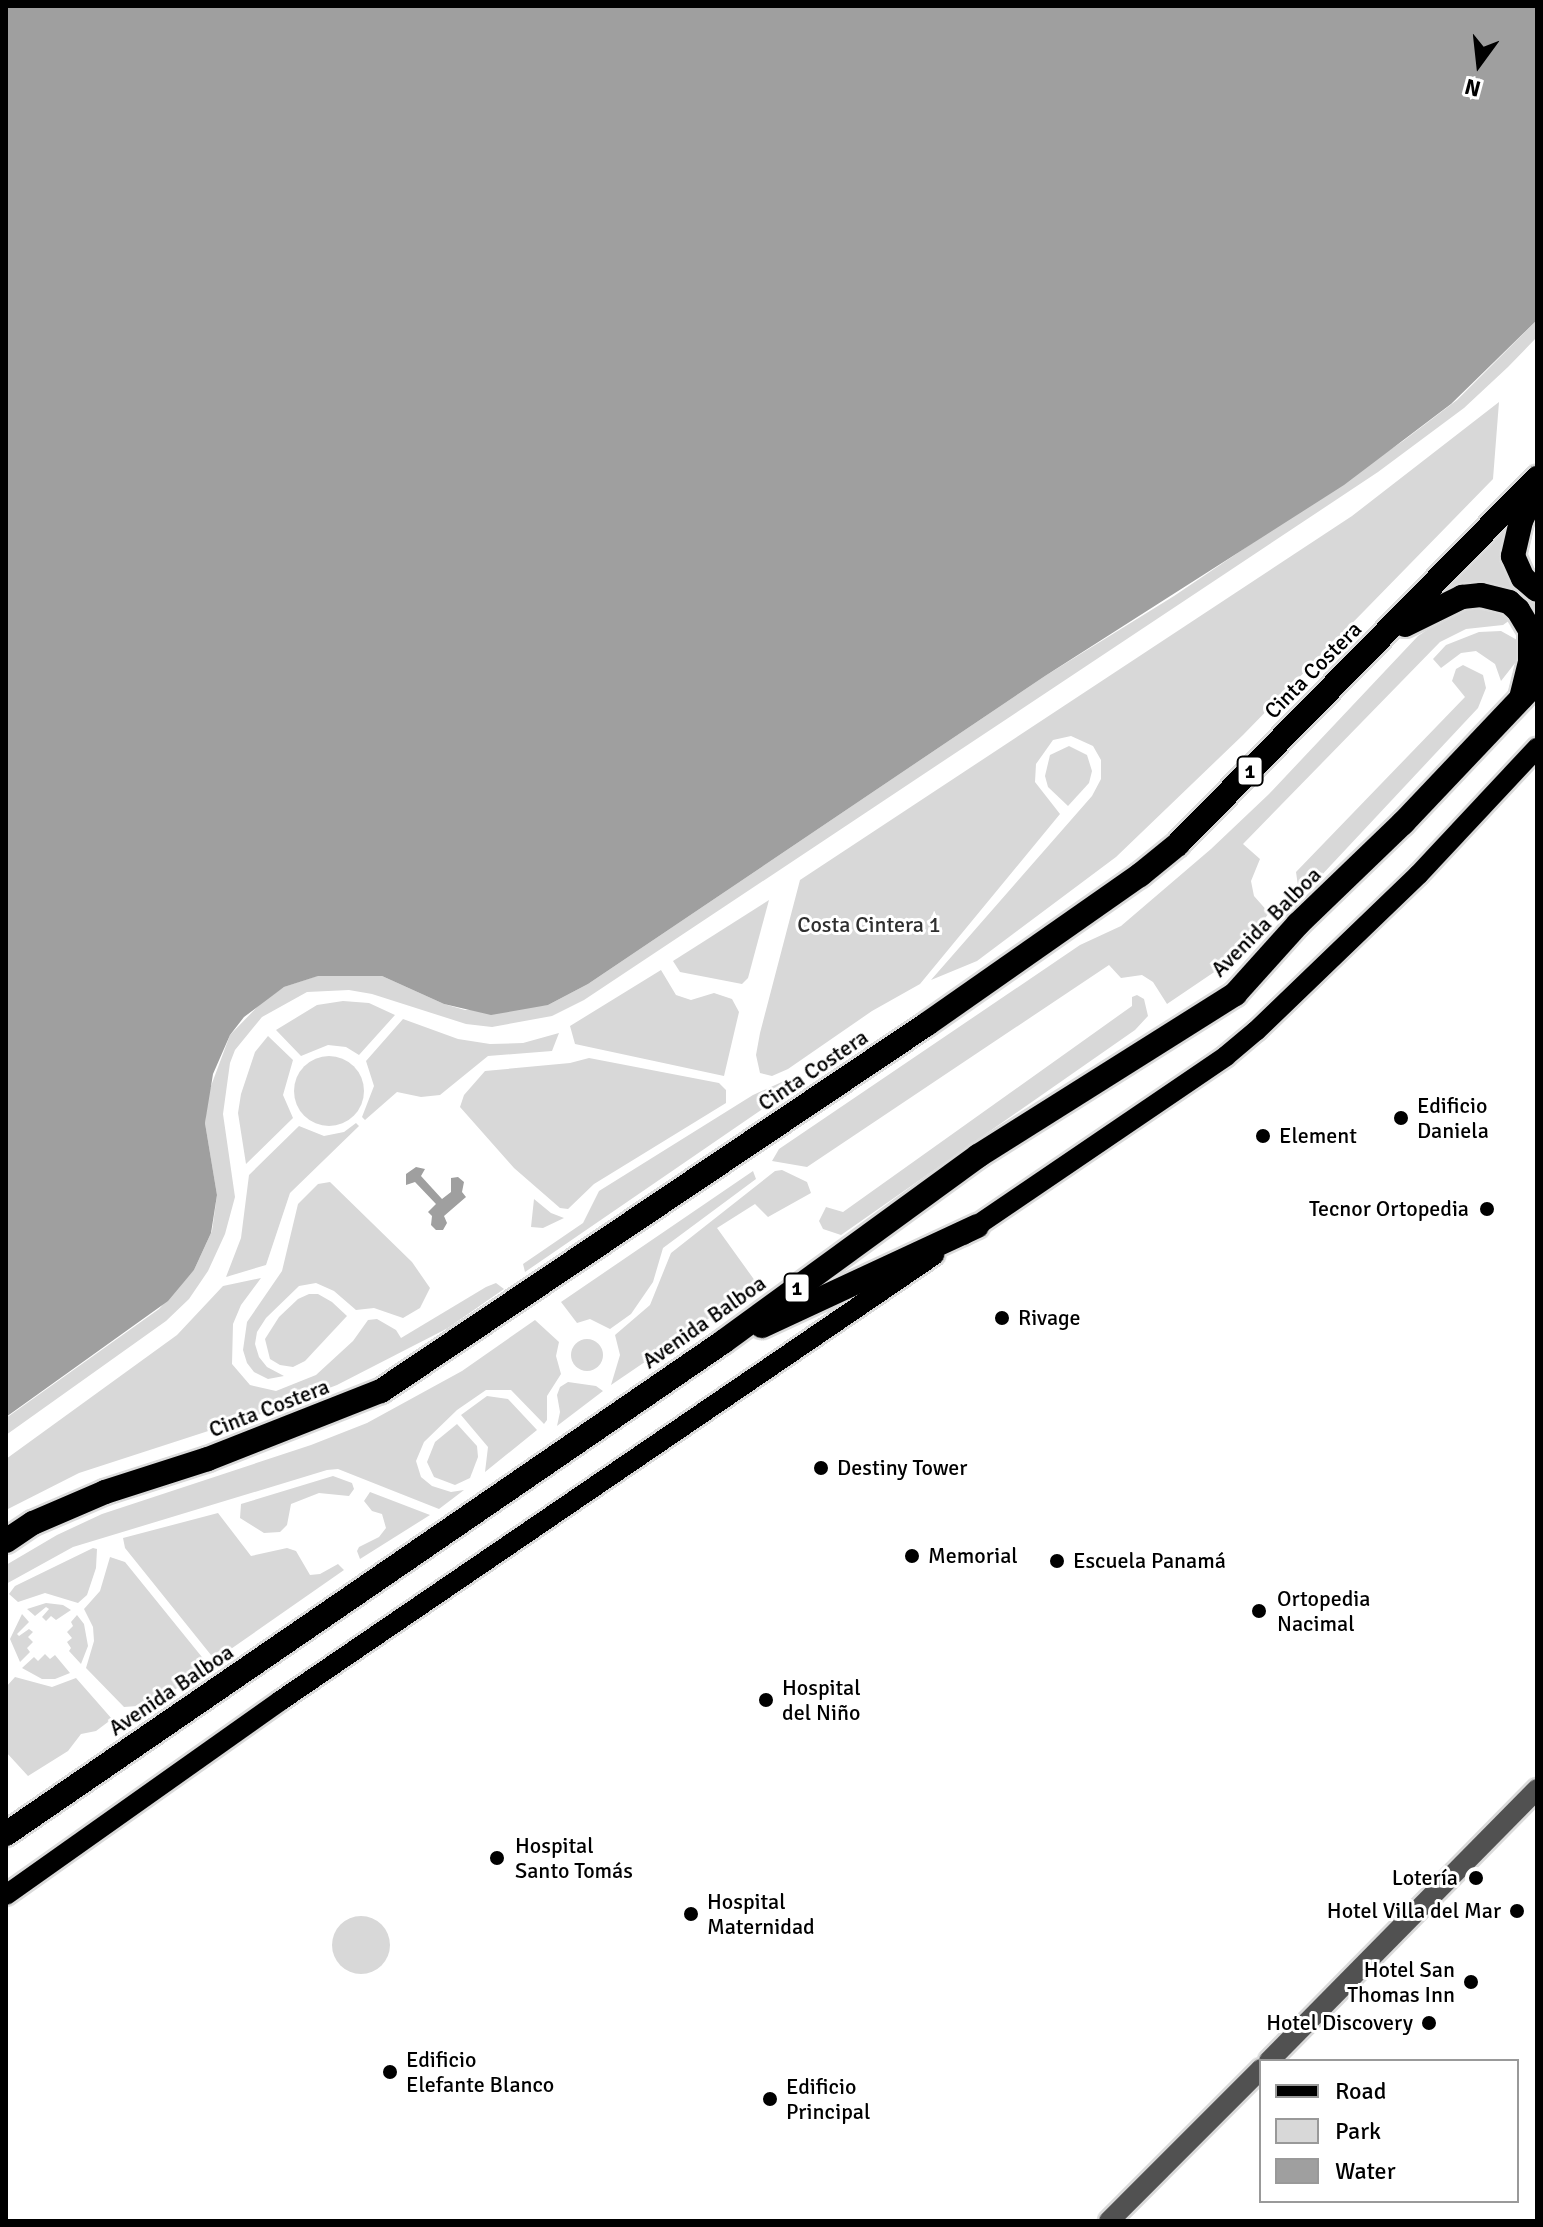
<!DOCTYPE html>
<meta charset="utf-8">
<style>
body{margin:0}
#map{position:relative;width:1543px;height:2227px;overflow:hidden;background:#fff;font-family:Signika,sans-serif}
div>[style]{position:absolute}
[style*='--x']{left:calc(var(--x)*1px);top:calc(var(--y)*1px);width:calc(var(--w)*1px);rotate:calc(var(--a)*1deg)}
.green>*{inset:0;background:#d8d8d8}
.round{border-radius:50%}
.water>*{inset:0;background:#9f9f9f}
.roads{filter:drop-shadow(2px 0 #dbdbdb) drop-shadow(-2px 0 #dbdbdb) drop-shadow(0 2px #dbdbdb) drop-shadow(0 -2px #dbdbdb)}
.minor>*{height:20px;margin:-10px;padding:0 10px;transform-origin:10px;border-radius:10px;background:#515151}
.major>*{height:20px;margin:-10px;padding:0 10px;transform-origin:10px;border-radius:10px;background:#000}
.highway>*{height:24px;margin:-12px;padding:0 12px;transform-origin:12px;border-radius:12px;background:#000}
.dots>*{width:22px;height:22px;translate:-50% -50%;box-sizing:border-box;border:4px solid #fff;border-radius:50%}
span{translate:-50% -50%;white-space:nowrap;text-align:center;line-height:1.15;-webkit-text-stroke:6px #fff;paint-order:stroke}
.shield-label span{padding:2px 6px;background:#fff;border:2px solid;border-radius:6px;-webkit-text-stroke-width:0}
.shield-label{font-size:20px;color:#000;font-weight:700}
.street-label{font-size:22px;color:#000}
.park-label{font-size:22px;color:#2f2f2f}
.poi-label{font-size:22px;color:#000}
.left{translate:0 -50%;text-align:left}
.right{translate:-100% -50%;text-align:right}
.frame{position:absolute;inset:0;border:8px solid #000;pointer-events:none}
.legend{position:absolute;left:1259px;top:2059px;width:260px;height:144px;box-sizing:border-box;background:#fff;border:2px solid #999;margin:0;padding:10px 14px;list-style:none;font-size:24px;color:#000}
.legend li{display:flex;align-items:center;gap:16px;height:40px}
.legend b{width:40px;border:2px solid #999}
.north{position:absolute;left:1439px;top:24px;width:80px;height:80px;-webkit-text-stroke:6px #fff;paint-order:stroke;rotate:195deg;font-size:22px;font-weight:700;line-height:32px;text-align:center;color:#000}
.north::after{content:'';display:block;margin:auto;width:28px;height:36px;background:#000;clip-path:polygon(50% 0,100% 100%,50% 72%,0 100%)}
</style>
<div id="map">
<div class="green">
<i style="clip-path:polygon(1537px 320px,1537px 337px,1508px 367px,1464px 408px,1378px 472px,584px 1000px,552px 1016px,492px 1027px,466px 1024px,372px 994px,349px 990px,307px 992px,262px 1017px,235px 1050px,230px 1063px,223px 1114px,235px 1197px,225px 1234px,208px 1271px,189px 1299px,166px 1321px,6px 1435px,6px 1418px,159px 1309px,194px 1270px,212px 1231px,217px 1195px,205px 1123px,208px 1094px,230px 1035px,261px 1003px,284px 987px,317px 976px,347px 974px,382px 976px,444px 1004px,465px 1010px,548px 1005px,588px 984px,1045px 676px,1174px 596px,1403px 441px,1457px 400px)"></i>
<i style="clip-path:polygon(1499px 402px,1493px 479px,1243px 735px,1116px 857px,977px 961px,931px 980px,1092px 796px,1101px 779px,1101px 760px,1093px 746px,1071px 736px,1053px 740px,1036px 764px,1035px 782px,1060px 814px,920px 984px,872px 1011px,788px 1069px,772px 1076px,760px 1073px,756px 1055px,760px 1033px,800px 880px,1352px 516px)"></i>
<i style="clip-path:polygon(1504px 529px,1505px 552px,1537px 596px,1537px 624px,1520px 597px,1493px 583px,1477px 583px,1444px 591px)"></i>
<i style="clip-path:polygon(1492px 606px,1502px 608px,1510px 620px,1503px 625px,1466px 629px,1440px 642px,1243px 844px,1260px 859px,1251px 881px,1254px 896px,1269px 913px,1232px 960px,1167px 1004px,1153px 982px,1142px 975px,1121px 978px,1109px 965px,807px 1167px,772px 1161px,779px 1149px,1080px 945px,1121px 926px,1211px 849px,1269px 794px,1418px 636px,1452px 613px,1468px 608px)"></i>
<i style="clip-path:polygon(1501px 631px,1519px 641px,1519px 658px,1501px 681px,1495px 664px,1476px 651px,1461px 653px,1441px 668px,1433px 659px,1446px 645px,1479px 632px)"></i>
<i style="clip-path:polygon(1463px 665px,1483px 675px,1486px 688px,1478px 708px,1318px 879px,1306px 889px,1298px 886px,1296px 872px,1465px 697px,1452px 681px,1456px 669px)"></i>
<i style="clip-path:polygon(1069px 746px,1087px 755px,1092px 771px,1089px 783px,1068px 806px,1048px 787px,1045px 776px,1050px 755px)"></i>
<i style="clip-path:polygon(769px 900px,748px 978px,742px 984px,680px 972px,673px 961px)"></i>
<i style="clip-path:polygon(661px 970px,676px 995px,691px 1000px,714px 993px,732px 999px,739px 1012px,724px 1076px,575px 1044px,570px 1026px)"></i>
<i style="clip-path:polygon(1137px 995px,1144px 999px,1148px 1016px,1135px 1030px,841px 1235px,823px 1229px,819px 1221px,826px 1207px,843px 1212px,1132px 1006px,1132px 997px)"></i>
<i style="clip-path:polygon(343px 1001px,369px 1003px,395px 1015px,359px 1055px,346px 1047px,328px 1045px,301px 1056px,276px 1030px,317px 1005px)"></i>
<i style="clip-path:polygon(403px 1019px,458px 1039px,490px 1044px,523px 1043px,559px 1033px,552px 1051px,488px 1056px,440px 1095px,421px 1097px,397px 1092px,365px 1120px,362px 1117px,374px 1086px,366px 1061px)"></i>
<i style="clip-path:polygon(268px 1036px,293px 1060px,283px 1095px,293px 1118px,246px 1164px,238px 1113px,241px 1094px,255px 1052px)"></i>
<i class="round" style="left:294px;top:1056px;width:70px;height:70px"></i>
<i style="clip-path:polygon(589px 1058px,719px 1083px,726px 1090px,726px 1103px,594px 1184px,568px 1209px,560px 1208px,514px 1168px,460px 1107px,464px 1095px,485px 1071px,570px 1063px)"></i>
<i style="clip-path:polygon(784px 1081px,767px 1106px,525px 1272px,523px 1264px,583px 1223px,599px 1191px,753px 1095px)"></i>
<i style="clip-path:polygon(356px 1123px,359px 1126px,290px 1193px,266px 1265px,226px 1277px,241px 1238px,249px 1175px,299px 1126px,324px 1136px,344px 1132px)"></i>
<i style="clip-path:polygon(782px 1170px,807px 1182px,811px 1193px,768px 1217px,755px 1204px,717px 1228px,758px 1285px,611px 1385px,620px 1355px,615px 1335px,650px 1305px,671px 1253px,775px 1171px)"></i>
<i style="clip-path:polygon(753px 1171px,756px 1179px,663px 1248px,653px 1282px,631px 1314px,610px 1329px,590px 1319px,577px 1323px,561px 1302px)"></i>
<i style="clip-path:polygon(330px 1182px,412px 1262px,430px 1288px,420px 1308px,403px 1318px,374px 1308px,356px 1310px,334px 1291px,316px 1283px,299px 1286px,266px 1318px,257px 1332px,255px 1344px,259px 1357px,267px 1367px,284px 1376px,268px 1379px,254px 1372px,247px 1363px,243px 1350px,247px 1322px,282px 1271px,298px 1204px,318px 1184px)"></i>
<i style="clip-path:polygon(534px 1199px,551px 1213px,564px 1218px,543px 1228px,531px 1227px)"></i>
<i style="clip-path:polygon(261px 1278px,241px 1305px,233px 1324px,232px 1364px,250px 1385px,276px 1391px,316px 1375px,353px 1341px,368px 1320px,377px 1319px,396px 1330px,401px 1338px,486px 1287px,496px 1283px,504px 1289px,448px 1328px,337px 1385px,261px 1414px,79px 1473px,6px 1510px,6px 1459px,177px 1335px,223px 1286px)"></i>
<i style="clip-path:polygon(309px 1294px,318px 1294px,332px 1302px,347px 1316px,305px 1361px,293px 1367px,280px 1365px,270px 1359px,265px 1339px,279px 1317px,298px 1299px)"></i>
<i style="clip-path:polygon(535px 1320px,559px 1342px,556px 1356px,561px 1374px,547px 1396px,547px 1420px,544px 1424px,511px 1390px,486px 1390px,457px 1410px,424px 1442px,416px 1461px,421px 1477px,432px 1486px,451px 1492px,464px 1490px,439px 1509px,338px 1469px,327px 1470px,73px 1547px,6px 1584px,6px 1565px,57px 1535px,102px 1514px,311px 1445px,367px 1423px,462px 1371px)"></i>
<i class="round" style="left:571px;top:1339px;width:32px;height:32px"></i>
<i style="clip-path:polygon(568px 1382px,596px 1386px,603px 1391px,557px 1426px,560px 1412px,557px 1395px,560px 1387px)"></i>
<i style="clip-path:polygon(487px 1396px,508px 1399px,537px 1430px,485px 1472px,488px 1447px,461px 1415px)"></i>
<i style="clip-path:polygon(457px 1424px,477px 1446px,478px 1457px,470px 1478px,455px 1485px,434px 1477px,427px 1462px,435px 1442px)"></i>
<i style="clip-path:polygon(333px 1476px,352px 1483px,354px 1489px,349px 1496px,319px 1493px,291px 1504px,287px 1525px,280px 1532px,264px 1533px,240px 1518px,241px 1504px)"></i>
<i style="clip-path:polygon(370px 1492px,430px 1515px,360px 1559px,357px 1551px,359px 1547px,379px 1537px,386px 1528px,382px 1514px,372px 1511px,364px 1501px)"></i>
<i style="clip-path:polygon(218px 1513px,251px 1556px,287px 1548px,296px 1551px,310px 1575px,320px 1574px,338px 1564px,344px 1570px,215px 1660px,125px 1548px,123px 1538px)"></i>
<i style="clip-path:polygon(93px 1548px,97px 1549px,96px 1568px,87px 1595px,78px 1603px,45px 1593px,18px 1602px,9px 1594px,15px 1586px)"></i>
<i style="clip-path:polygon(110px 1557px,125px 1562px,210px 1667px,151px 1705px,124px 1707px,86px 1668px,94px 1641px,93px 1627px,84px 1609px,100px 1591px)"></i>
<i style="clip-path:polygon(46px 1603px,63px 1605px,71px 1610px,56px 1620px,51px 1616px,46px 1621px,42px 1617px,49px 1609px,46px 1607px,35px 1616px,27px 1609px)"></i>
<i style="clip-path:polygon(22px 1614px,29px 1622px,17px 1634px,19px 1636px,29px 1629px,33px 1632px,28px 1637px,33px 1642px,27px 1648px,30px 1652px,20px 1662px,10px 1639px)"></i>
<i style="clip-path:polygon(77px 1615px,84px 1624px,88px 1646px,81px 1664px,69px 1651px,71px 1648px,67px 1642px,72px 1638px,67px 1632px,73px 1626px,71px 1622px)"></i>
<i style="clip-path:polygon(45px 1654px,50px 1659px,55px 1655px,70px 1673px,55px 1679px,42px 1679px,22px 1668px,34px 1657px,38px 1661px)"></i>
<i style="clip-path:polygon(15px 1677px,52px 1687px,76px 1678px,112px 1719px,96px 1731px,81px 1734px,68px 1751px,28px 1776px,6px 1752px,6px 1687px)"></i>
<i class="round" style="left:332px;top:1916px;width:58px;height:58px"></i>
</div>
<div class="water">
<i style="clip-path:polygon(6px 6px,1537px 6px,1537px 320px,1451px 404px,1344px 485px,1045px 676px,588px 984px,548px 1005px,491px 1015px,444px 1004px,382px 976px,318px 976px,284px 987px,244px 1017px,230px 1035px,213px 1074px,205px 1123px,217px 1195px,211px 1233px,194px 1270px,168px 1301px,6px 1417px)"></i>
<i style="clip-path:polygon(416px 1167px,425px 1169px,421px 1176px,442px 1199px,451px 1192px,451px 1178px,458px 1177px,464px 1182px,462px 1192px,466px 1197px,444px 1216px,447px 1223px,443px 1230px,436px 1230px,431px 1225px,432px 1216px,428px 1212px,436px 1204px,415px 1182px,406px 1185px,406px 1174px)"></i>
</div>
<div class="roads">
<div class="minor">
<i style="--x:1269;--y:2061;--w:382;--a:-45.4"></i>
<i style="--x:1109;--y:2221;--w:215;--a:-45"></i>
</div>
<div class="major">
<i style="--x:963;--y:1235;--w:318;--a:-34.2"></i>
<i style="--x:1226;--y:1056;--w:39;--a:-40"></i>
<i style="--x:1256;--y:1031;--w:226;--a:-43.9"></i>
<i style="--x:1419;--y:874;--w:173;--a:-46.9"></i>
<i style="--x:6;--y:1895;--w:336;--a:-35.3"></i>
<i style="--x:280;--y:1701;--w:792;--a:-34.29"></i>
</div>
<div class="highway">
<i style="--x:1537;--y:488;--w:37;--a:116"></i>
<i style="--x:1521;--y:521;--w:36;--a:103"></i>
<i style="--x:1513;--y:556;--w:24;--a:66"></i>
<i style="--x:1523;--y:578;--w:18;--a:41"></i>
<i style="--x:1405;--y:625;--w:64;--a:-26.2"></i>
<i style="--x:1462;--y:597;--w:19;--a:-6"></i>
<i style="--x:1481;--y:595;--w:29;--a:14"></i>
<i style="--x:1509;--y:602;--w:12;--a:42"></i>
<i style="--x:1518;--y:610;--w:23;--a:59"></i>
<i style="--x:1530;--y:630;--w:32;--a:90"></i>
<i style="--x:1530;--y:662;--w:37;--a:104"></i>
<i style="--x:762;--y:1326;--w:237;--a:-24.9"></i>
<i style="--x:6;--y:1541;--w:32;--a:-34"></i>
<i style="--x:33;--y:1523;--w:78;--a:-23.3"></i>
<i style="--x:105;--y:1492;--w:108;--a:-17.8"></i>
<i style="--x:208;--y:1459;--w:186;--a:-21.5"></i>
<i style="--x:381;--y:1391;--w:658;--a:-33.91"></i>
<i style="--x:927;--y:1024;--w:260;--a:-35"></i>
<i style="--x:1140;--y:875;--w:49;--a:-39.2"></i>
<i style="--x:1178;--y:844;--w:513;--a:-45.55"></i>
<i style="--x:6;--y:1834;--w:870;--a:-34.46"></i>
<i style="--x:723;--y:1342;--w:316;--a:-36.1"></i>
<i style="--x:978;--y:1156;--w:304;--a:-32.2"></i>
<i style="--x:1235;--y:994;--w:94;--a:-48"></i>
<i style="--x:1298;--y:924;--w:146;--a:-43.9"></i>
<i style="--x:1403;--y:823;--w:195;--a:-46.5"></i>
</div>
</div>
<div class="dots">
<i style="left:1401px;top:1118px;background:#000"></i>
<i style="left:1263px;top:1136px;background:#000"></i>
<i style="left:1487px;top:1209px;background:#000"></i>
<i style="left:1002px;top:1318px;background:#000"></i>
<i style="left:821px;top:1468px;background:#000"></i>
<i style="left:912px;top:1556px;background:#000"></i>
<i style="left:1057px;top:1561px;background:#000"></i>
<i style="left:1259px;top:1611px;background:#000"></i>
<i style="left:766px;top:1700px;background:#000"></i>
<i style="left:497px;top:1858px;background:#000"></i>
<i style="left:1476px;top:1878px;background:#000"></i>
<i style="left:1517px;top:1911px;background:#000"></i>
<i style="left:691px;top:1914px;background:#000"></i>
<i style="left:1471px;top:1982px;background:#000"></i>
<i style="left:1429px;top:2023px;background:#000"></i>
<i style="left:390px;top:2072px;background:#000"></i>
<i style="left:770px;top:2099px;background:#000"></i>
</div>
<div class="shield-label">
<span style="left:1250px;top:771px">1</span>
<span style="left:797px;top:1288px">1</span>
</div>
<div class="street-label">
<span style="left:1313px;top:670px;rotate:-45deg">Cinta Costera</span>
<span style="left:1266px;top:922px;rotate:-45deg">Avenida Balboa</span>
<span style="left:813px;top:1070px;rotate:-34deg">Cinta Costera</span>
<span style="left:704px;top:1322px;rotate:-35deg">Avenida Balboa</span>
<span style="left:269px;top:1408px;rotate:-21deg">Cinta Costera</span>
<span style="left:171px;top:1690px;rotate:-34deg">Avenida Balboa</span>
</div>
<div class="park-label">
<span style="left:869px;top:925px">Costa Cintera 1</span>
</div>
<div class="poi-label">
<span class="left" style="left:1417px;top:1118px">Edificio<br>Daniela</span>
<span class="left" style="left:1279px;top:1136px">Element</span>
<span class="right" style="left:1469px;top:1209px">Tecnor Ortopedia</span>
<span class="left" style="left:1018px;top:1318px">Rivage</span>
<span class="left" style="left:837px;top:1468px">Destiny Tower</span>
<span class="left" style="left:928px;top:1556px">Memorial</span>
<span class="left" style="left:1073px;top:1561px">Escuela Panamá</span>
<span class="left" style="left:1277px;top:1611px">Ortopedia<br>Nacimal</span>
<span class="left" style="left:782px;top:1700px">Hospital<br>del Niño</span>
<span class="left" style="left:515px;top:1858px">Hospital<br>Santo Tomás</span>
<span class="right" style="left:1458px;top:1878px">Lotería</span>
<span class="left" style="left:707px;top:1914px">Hospital<br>Maternidad</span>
<span class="right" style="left:1501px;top:1911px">Hotel Villa del Mar</span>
<span class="right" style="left:1455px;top:1982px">Hotel San<br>Thomas Inn</span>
<span class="right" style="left:1413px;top:2023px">Hotel Discovery</span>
<span class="left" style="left:406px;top:2072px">Edificio<br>Elefante Blanco</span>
<span class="left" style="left:786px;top:2099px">Edificio<br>Principal</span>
</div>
<div class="frame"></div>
<ul class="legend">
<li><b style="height:10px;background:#000"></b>Road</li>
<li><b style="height:22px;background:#d8d8d8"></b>Park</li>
<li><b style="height:22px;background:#9f9f9f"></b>Water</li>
</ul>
<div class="north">N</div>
</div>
